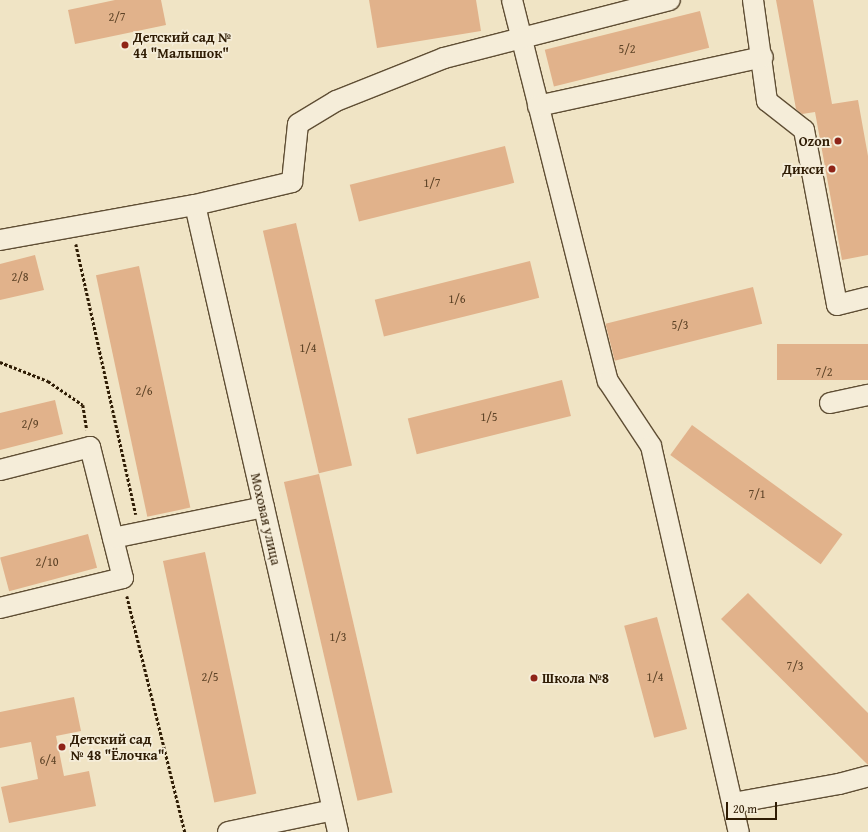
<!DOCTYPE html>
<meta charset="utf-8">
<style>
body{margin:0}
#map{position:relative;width:868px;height:832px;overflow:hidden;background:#f0e4c5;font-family:"Gentium Book Plus",serif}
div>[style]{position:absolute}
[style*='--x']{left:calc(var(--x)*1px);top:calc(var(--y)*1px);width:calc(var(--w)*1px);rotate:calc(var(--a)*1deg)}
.building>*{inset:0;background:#e1b28b;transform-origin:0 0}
.path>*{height:2.5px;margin-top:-1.25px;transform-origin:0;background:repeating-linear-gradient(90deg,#2f1c04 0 3px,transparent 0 5px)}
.roads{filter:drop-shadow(1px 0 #5f4e34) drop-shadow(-1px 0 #5f4e34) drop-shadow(0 1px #5f4e34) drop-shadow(0 -1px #5f4e34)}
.minor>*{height:20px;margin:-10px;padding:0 10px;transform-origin:10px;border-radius:10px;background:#f5edd9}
.dots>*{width:11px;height:11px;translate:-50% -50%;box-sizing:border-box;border:2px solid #f5edd9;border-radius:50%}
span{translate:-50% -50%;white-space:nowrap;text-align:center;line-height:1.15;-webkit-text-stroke:3.5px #f5edd9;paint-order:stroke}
.number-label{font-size:12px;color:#5c4226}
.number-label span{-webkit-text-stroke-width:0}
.poi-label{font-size:14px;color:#2f1c04;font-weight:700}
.left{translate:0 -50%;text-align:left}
.right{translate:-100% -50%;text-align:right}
.street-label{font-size:14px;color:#2f1c04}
.scale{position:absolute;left:726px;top:802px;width:51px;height:18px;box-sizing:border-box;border:2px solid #2f1c04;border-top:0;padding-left:5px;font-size:12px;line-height:14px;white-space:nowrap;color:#2f1c04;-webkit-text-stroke:3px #f5edd9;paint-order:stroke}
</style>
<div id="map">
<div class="building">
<i style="clip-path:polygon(115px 0,161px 0,166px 25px,75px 44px,68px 10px)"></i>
<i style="clip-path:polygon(369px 0,476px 0,481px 31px,377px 48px)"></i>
<i style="clip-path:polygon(776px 0,813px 0,832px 104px,858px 100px,868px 156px,868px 255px,842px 260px,815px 112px,802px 114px,796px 109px)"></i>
<i style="left:700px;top:11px;width:38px;height:160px;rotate:76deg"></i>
<i style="left:505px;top:146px;width:38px;height:160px;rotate:76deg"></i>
<i style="left:296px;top:223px;width:249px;height:34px;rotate:77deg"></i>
<i style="clip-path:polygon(35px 255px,44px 290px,0 300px,0 264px)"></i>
<i style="left:530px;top:261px;width:38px;height:160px;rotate:76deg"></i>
<i style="left:139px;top:266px;width:247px;height:44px;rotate:78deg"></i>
<i style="left:753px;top:287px;width:38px;height:152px;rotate:76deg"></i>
<i style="left:868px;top:344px;width:36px;height:91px;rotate:90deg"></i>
<i style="left:562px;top:380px;width:37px;height:159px;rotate:76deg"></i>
<i style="clip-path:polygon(55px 400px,63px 434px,0 450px,0 413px)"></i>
<i style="left:692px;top:425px;width:186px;height:37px;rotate:36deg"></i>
<i style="left:319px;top:474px;width:327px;height:36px;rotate:77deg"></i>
<i style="left:88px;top:534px;width:35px;height:91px;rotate:75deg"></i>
<i style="left:205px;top:552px;width:247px;height:43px;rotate:78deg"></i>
<i style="clip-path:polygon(748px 593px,868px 713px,868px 765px,721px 619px)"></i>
<i style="left:657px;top:617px;width:116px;height:34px;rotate:75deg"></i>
<i style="clip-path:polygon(74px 697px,81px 731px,56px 736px,64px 776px,89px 771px,96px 806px,9px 823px,1px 787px,38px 779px,31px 742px,0 748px,0 712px)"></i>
</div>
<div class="path">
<i style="--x:76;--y:244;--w:277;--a:77.5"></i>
<i style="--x:0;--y:362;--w:52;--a:21.6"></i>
<i style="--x:48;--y:381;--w:42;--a:34.4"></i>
<i style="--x:83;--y:405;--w:25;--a:81"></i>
<i style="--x:127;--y:596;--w:243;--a:76.2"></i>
</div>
<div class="roads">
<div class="minor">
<i style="--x:512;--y:0;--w:393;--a:75.9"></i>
<i style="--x:608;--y:381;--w:78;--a:56.5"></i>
<i style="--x:651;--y:446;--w:396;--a:77.2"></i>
<i style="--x:753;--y:0;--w:102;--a:82.1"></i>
<i style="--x:767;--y:101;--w:47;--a:38.1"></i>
<i style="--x:804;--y:130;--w:178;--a:79.3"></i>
<i style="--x:837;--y:305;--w:32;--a:-14"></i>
<i style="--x:538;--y:106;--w:230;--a:-12.3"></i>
<i style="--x:195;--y:205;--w:643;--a:77.15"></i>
<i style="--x:0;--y:240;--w:198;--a:-10.2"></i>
<i style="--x:195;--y:205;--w:100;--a:-13.3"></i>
<i style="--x:292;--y:182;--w:58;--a:-84.1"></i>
<i style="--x:298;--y:124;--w:44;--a:-31.2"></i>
<i style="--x:336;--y:101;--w:116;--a:-21.7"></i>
<i style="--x:444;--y:58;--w:233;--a:-14.4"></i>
<i style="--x:830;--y:403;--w:39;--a:-12"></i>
<i style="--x:0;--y:470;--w:93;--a:-14.3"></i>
<i style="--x:90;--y:447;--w:135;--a:75.9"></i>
<i style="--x:123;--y:578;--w:127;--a:166.3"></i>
<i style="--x:113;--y:538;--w:154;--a:-11.6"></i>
<i style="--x:733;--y:803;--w:108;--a:-10.2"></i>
<i style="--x:839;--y:784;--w:30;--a:-15"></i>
<i style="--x:228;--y:832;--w:107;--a:-11.8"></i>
</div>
</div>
<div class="dots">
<i style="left:125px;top:45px;background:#8f2418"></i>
<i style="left:838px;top:141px;background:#8f2418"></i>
<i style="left:832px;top:169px;background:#8f2418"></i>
<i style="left:534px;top:678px;background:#8f2418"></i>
<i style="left:62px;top:747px;background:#8f2418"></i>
</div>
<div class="number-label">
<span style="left:117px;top:17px">2/7</span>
<span style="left:627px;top:49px">5/2</span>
<span style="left:432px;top:183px">1/7</span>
<span style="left:20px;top:277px">2/8</span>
<span style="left:457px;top:299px">1/6</span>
<span style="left:680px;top:325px">5/3</span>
<span style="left:308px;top:348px">1/4</span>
<span style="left:824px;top:372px">7/2</span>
<span style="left:144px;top:391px">2/6</span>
<span style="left:489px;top:417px">1/5</span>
<span style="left:30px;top:424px">2/9</span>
<span style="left:757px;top:494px">7/1</span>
<span style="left:47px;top:562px">2/10</span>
<span style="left:338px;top:637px">1/3</span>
<span style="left:795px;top:666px">7/3</span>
<span style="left:210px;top:677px">2/5</span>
<span style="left:655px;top:677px">1/4</span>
<span style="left:48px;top:760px">6/4</span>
</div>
<div class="poi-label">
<span class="left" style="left:133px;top:45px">Детский сад №<br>44 "Малышок"</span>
<span class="right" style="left:830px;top:141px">Ozon</span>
<span class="right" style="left:824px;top:169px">Дикси</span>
<span class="left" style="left:542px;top:678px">Школа №8</span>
<span class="left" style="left:70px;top:747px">Детский сад<br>№ 48 "Ёлочка"</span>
</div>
<div class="street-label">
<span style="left:266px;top:519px;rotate:77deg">Моховая улица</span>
</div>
<div class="scale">20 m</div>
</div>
